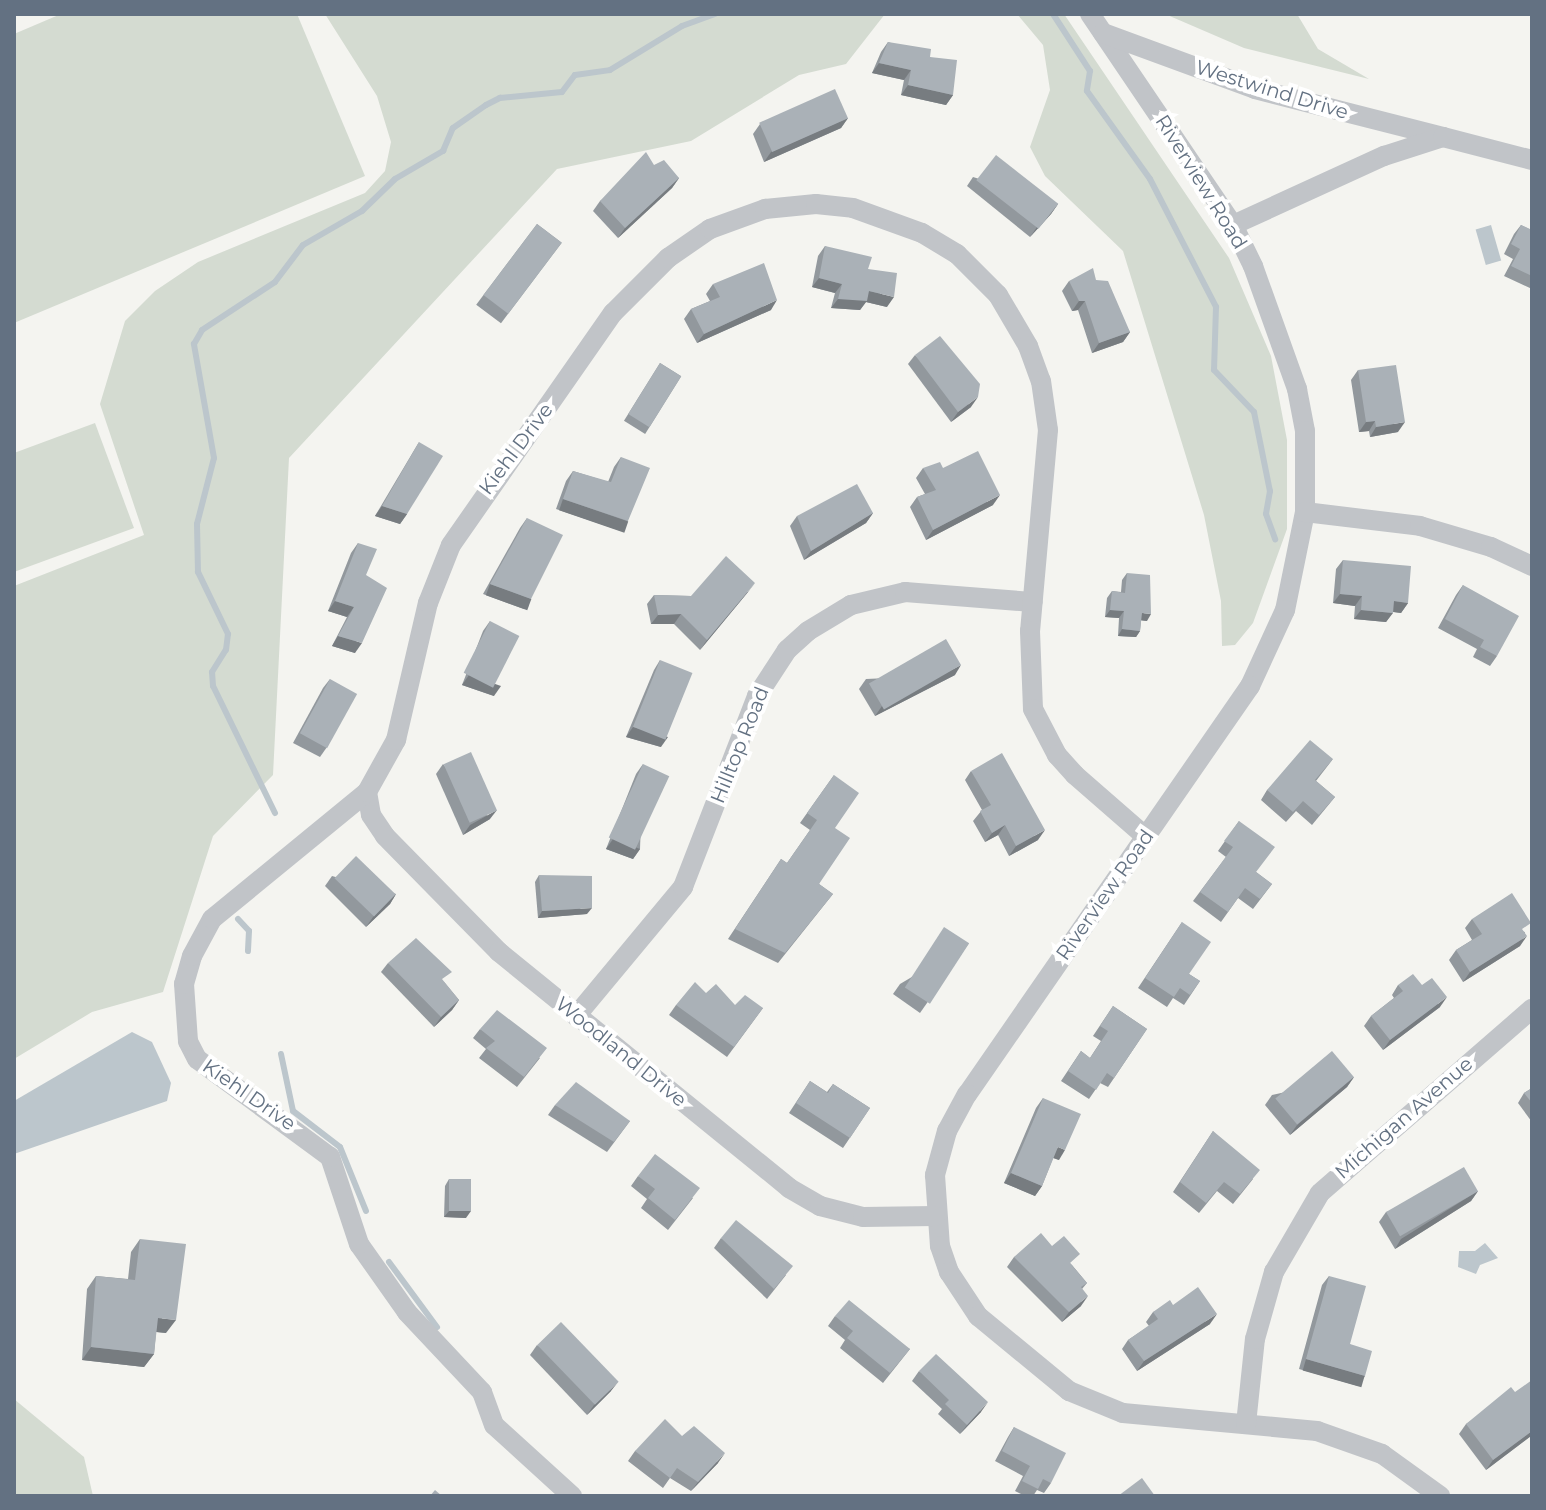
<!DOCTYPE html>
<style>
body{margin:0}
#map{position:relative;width:1546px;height:1510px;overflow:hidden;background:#f4f4f0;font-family:Montserrat,sans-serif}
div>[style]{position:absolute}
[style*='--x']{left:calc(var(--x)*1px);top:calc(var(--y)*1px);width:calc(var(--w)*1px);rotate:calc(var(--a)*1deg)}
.green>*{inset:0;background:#d4dbd1}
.water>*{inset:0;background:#bcc6cc;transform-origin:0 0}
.stream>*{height:6px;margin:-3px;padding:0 3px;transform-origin:3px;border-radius:3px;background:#bcc6cc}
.minor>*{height:20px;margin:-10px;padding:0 10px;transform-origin:10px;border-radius:10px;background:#c1c4c8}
.wall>*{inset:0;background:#92989d;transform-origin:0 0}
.shaded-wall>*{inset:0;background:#777c80;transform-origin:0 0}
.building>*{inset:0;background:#aab1b7;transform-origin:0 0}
span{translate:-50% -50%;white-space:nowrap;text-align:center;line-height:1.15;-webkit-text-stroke:8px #fff;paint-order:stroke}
.street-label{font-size:20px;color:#637182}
.frame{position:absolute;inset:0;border:16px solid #637182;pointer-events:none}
</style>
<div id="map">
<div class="green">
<i style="clip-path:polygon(61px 14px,297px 14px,365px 176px,14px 323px,14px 34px)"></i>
<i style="clip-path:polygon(325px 14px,885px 14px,846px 64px,799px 75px,691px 141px,557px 169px,289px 458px,273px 775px,213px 836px,163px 992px,92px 1012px,14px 1059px,14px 586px,144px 535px,100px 404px,125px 321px,155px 291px,198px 262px,365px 193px,385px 171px,391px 142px,377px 96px)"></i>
<i style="clip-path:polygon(1017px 14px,1064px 14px,1229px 258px,1271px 356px,1287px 440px,1287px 529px,1253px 623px,1235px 645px,1222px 646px,1221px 601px,1204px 515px,1123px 251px,1045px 176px,1030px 147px,1050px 90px,1043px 45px)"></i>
<i style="clip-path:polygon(1165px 14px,1297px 14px,1318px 49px,1369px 79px,1244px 48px)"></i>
<i style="clip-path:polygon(95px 423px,134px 528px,14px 572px,14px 453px)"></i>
<i style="clip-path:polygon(14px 1399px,84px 1457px,93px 1496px,14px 1496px)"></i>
</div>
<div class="water">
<i style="left:1491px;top:225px;width:37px;height:16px;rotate:74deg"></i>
<i style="clip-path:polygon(132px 1032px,152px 1042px,171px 1083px,167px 1101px,14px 1154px,14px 1101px)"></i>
<i style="clip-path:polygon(1485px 1243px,1498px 1258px,1480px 1265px,1476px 1274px,1458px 1267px,1459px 1251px,1475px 1251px)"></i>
</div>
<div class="stream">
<i style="--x:1053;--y:14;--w:68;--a:57"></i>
<i style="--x:1090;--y:71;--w:20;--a:99"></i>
<i style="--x:1087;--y:91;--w:108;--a:54.4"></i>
<i style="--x:1150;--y:179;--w:144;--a:62.7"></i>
<i style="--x:1216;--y:307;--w:63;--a:91.8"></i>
<i style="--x:1214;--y:370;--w:58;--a:46.4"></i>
<i style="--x:1254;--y:412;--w:81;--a:78.6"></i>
<i style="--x:1270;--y:491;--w:23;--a:100"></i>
<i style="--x:1266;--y:514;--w:27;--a:70"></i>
<i style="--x:275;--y:813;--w:141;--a:-116"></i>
<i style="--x:213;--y:686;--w:14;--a:-94"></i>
<i style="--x:212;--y:672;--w:26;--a:-58"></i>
<i style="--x:226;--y:650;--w:16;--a:-83"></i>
<i style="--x:228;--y:634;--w:69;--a:-115.8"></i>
<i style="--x:198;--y:572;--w:48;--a:-91.2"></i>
<i style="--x:197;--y:524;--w:68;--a:-75.6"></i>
<i style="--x:214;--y:458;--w:116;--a:-100"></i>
<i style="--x:194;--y:344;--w:16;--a:-60"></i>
<i style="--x:202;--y:330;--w:87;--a:-33.3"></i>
<i style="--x:275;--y:282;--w:46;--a:-52.9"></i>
<i style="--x:303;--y:245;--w:68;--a:-30"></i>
<i style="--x:362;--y:211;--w:46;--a:-44.1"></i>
<i style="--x:395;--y:179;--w:56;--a:-30.3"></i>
<i style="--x:443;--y:151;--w:25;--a:-67"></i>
<i style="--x:453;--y:128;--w:40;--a:-34.9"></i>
<i style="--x:486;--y:105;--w:16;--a:-27"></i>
<i style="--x:500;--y:98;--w:62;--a:-5.5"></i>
<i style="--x:562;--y:92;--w:21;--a:-53"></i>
<i style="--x:575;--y:75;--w:35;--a:-8"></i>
<i style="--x:610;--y:70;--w:84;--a:-31.4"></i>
<i style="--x:682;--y:26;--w:35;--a:-20"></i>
<i style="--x:238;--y:919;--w:16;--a:47"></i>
<i style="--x:249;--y:931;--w:20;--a:93"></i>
<i style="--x:281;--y:1054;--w:58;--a:78.1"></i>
<i style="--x:293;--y:1111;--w:59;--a:37.5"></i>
<i style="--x:340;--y:1147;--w:69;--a:67.9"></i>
<i style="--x:389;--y:1262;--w:81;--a:53.6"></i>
</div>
<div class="minor">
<i style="--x:1090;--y:14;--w:255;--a:55.9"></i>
<i style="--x:1233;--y:225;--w:46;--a:64"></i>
<i style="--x:1253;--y:266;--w:131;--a:70.3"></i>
<i style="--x:1297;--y:389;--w:43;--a:79.2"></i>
<i style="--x:1305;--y:431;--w:81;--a:90"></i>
<i style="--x:1305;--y:512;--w:100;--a:101.5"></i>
<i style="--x:1285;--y:610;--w:84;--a:114.7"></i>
<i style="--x:1250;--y:686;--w:497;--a:124.7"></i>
<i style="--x:967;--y:1094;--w:42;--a:118.4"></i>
<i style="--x:947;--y:1131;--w:46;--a:105.3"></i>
<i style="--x:935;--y:1175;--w:71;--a:86"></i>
<i style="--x:940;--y:1246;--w:28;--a:71"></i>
<i style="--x:949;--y:1272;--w:53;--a:56.6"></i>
<i style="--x:978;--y:1316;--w:118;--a:39.5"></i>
<i style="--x:1069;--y:1391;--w:58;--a:22.2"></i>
<i style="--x:1123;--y:1413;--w:195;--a:5.3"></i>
<i style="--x:1317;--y:1431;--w:69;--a:19.5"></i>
<i style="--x:1382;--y:1454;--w:72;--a:35.9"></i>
<i style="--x:1103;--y:33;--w:162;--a:20.2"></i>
<i style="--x:1255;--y:89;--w:194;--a:14.3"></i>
<i style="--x:1233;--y:225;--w:166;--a:-24.6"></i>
<i style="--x:1384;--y:156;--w:62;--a:-17.9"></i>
<i style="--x:1443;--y:137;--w:92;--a:14.5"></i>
<i style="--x:1305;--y:512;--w:116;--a:6.9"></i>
<i style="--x:1420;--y:526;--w:74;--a:16.5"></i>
<i style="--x:1491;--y:547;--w:45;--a:24.9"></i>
<i style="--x:367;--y:792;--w:23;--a:80"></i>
<i style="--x:371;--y:815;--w:25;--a:56"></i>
<i style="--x:385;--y:836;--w:163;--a:45.5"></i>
<i style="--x:499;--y:952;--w:374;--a:39.1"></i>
<i style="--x:789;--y:1188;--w:36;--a:30"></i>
<i style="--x:820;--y:1206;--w:44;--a:14.3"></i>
<i style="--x:863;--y:1217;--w:72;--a:-0.8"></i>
<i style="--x:576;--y:1016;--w:168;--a:-50.3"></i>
<i style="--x:683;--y:887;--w:205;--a:-68.8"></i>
<i style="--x:757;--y:696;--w:55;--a:-56.9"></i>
<i style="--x:787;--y:650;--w:28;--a:-42"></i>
<i style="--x:808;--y:631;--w:50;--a:-31.2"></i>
<i style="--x:851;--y:605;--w:56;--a:-13.5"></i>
<i style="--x:905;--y:592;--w:128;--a:4.5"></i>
<i style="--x:1246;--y:1424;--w:85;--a:-84"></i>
<i style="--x:1255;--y:1339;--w:70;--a:-74.2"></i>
<i style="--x:1274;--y:1272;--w:91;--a:-59.8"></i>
<i style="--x:1320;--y:1193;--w:281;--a:-41"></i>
<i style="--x:572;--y:1496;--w:105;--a:-137.7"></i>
<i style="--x:494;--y:1425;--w:35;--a:-110"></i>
<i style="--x:482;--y:1392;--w:110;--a:-133.2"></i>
<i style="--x:407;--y:1312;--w:83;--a:-125.2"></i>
<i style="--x:359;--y:1244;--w:92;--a:-108.4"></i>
<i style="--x:330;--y:1157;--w:165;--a:-143.6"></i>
<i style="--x:197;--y:1059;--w:20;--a:-117"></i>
<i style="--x:188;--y:1041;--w:57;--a:-94"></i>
<i style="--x:184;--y:984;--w:29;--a:-74"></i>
<i style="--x:192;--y:956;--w:42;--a:-61.6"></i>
<i style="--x:212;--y:919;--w:200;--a:-39.3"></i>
<i style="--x:367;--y:792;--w:60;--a:-60.9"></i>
<i style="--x:396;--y:740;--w:141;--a:-76.9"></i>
<i style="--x:428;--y:603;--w:62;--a:-68.4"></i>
<i style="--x:451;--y:545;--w:283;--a:-55.1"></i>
<i style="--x:613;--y:313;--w:78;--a:-45"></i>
<i style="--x:668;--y:258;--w:51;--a:-34.6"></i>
<i style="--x:710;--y:229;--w:59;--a:-20"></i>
<i style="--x:765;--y:209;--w:51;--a:-5.6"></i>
<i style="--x:816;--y:204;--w:37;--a:6"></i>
<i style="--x:853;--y:208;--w:73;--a:19.9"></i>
<i style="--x:922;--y:233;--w:41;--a:31"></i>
<i style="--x:957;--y:254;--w:58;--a:45"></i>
<i style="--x:998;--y:295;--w:59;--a:59.5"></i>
<i style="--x:1028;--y:346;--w:37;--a:70"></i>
<i style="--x:1041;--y:381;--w:49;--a:81.9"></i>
<i style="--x:1048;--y:430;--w:202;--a:95.1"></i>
<i style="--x:1030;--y:631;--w:78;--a:87.8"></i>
<i style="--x:1033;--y:709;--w:52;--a:62.4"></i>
<i style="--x:1057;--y:755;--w:27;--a:48"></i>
<i style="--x:1075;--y:775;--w:94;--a:41.1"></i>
</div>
<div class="wall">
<i style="clip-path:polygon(888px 42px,930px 57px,953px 95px,946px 105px,901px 95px,904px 80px,872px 73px,881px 52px)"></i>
<i style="clip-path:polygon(848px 118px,841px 128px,764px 162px,753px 134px,760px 124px)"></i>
<i style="clip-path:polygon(654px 165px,679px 178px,672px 188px,618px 238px,593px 211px,600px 201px)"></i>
<i style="clip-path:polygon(973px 177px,1058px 204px,1051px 214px,1030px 237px,967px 186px)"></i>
<i style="left:537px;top:224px;width:31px;height:101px;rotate:37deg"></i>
<i style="clip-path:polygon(1521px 225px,1531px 230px,1532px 228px,1532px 289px,1504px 276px,1513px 259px,1504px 254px,1514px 234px)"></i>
<i style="clip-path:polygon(825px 246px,868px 269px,887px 307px,866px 302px,860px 310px,831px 308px,835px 293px,812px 287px,818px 256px)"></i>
<i style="clip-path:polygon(1096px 280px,1130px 332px,1123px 342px,1092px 353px,1078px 310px,1072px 311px,1062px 291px,1069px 281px)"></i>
<i style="clip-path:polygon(713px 284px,771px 310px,697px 343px,684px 319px,691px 309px,710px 301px,706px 294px)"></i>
<i style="clip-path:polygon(915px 355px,971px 407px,951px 422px,908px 364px)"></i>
<i style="left:660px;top:363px;width:25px;height:68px;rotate:32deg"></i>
<i style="clip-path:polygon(1358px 370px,1398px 432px,1370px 437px,1369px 431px,1359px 432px,1351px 380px)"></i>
<i style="clip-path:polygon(419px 442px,407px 514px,400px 524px,375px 516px)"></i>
<i style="clip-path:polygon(621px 457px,628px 521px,621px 531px,556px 509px,566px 481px,573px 471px,608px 482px,614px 467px)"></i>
<i style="clip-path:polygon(923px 468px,993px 505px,926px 540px,910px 507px,917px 497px,925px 494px,916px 478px)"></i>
<i style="clip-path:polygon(873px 513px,866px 523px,804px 560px,790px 526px,797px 516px)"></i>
<i style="clip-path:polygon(527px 518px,531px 599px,524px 609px,483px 594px,520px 528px)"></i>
<i style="clip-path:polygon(358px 543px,366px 575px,355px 653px,332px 646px,347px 617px,328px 611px,351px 553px)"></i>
<i style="clip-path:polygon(1343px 560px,1408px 603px,1401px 613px,1393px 612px,1386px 622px,1354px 619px,1355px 606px,1333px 603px,1336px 569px)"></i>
<i style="clip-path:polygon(1127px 573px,1147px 621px,1141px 620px,1140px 631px,1136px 637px,1118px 636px,1119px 618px,1105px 617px,1107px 598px,1112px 591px,1121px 592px,1122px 580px)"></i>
<i style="clip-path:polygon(1463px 585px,1497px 656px,1490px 666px,1473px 657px,1477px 649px,1438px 628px,1456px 595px)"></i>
<i style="clip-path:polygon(748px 592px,700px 650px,674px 624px,651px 624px,647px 604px,654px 595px,691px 596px)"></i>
<i style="clip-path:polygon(490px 621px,494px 696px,462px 685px,483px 631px)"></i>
<i style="clip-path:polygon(660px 660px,661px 747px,626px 737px,654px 670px)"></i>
<i style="clip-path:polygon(955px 675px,875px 716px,859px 689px,866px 679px)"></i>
<i style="clip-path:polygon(330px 679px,327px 747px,320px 757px,293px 743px,323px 688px)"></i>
<i style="clip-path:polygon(1333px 759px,1316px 781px,1335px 797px,1312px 825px,1296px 811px,1286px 822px,1261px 800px,1267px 790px)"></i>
<i style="clip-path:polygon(443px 764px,490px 819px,463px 835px,436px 774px)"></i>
<i style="clip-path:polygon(643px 764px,640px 849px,633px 859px,606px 849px,636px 774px)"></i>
<i style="clip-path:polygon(971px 771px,1038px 840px,1009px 856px,998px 835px,985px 842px,973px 821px,982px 810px,965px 780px)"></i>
<i style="clip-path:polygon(834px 775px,835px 828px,819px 884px,833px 894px,778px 963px,728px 939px,781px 859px,787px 863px,810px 830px,800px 823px)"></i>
<i style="clip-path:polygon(1239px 821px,1256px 872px,1272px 884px,1253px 909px,1238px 898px,1221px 922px,1193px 901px,1226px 857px,1218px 851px)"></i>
<i style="clip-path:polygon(539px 875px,587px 914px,538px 918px,535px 882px)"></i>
<i style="clip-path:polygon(332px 876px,396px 894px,390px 904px,366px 927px,325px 886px)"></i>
<i style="clip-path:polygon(1472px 919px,1525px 932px,1520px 946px,1463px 982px,1449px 960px,1456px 950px,1472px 940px,1465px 928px)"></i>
<i style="clip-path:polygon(1182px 922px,1189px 974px,1200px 981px,1184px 1005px,1173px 998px,1167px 1007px,1138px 988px)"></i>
<i style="clip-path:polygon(969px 943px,920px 1013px,893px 994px,900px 984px)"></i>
<i style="clip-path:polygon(388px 963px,444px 982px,459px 1000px,452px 1010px,434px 1027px,381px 972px)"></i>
<i style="clip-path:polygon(1398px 985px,1422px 985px,1440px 1007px,1383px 1050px,1364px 1026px,1371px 1016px,1394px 998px,1392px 995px)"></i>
<i style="clip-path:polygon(676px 1005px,735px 1005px,763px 1008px,727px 1057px,669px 1015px)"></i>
<i style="clip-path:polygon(1113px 1006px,1147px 1029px,1108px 1087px,1100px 1083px,1089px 1099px,1061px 1081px,1081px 1051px,1090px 1058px,1101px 1041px,1093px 1036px)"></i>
<i style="clip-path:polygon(480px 1029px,540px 1058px,517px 1087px,479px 1058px,486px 1049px,473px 1038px)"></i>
<i style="clip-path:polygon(1354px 1077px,1347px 1087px,1290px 1135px,1265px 1105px,1272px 1095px)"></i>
<i style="clip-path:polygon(810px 1081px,827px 1092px,833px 1084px,870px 1108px,843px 1148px,789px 1113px)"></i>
<i style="clip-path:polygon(1532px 1088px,1532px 1122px,1518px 1103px,1524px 1093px)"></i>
<i style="clip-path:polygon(1043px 1098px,1059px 1160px,1053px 1158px,1042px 1186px,1035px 1196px,1004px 1183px,1036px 1108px)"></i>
<i style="clip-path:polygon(555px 1105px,630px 1121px,607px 1152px,548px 1115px)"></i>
<i style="clip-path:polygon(1213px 1131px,1253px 1179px,1233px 1204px,1217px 1191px,1199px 1213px,1173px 1192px)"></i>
<i style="clip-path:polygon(638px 1176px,693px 1198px,668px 1230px,641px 1208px,647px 1199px,631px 1186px)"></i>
<i style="clip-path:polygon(449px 1179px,466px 1218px,444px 1217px,445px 1186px)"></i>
<i style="clip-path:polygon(1478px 1191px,1471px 1201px,1395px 1249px,1379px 1222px,1386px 1212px)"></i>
<i style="clip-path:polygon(721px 1238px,786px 1275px,767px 1299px,714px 1248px)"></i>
<i style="clip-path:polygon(140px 1239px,166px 1333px,156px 1332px,154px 1354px,144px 1367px,82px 1360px,87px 1289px,96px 1276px,128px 1279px,131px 1252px)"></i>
<i style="clip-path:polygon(1052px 1246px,1072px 1265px,1087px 1283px,1082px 1289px,1081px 1306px,1062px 1322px,1007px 1267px,1014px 1257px)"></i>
<i style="clip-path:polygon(1329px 1276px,1350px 1344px,1365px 1376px,1358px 1386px,1299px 1369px,1322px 1285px)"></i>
<i style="clip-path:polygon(1173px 1305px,1210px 1324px,1137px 1371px,1122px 1349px,1128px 1340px,1149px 1326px,1146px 1322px,1153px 1312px)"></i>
<i style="clip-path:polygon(835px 1316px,910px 1349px,883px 1383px,840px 1348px,845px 1340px,828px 1326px)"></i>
<i style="clip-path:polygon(537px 1345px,611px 1391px,587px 1415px,530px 1355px)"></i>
<i style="clip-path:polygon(919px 1371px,981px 1412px,960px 1434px,938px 1414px,942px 1409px,912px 1381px)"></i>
<i style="clip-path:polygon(1515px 1392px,1531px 1436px,1486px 1470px,1459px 1434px,1466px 1424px)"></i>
<i style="clip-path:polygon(1014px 1427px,1051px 1483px,1044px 1493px,1037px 1490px,1033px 1496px,1025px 1496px,1015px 1491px,1023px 1476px,995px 1461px,1008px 1437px)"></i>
<i style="clip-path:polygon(682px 1436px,718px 1463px,691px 1491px,670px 1478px,663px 1488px,628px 1461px,635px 1451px)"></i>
</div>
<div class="shaded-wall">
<i style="clip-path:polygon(879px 63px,911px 70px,904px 80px,872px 73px)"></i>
<i style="clip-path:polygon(908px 85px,953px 95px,946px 105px,901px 95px)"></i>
<i style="clip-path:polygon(848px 118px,841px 128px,764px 162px,771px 152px)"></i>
<i style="clip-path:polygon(679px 178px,672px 188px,618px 238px,625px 228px)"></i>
<i style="clip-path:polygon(1058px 204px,1051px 214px,1030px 237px,1037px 227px)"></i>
<i style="clip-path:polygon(819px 278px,842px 284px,835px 293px,812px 287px)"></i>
<i style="clip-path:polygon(869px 291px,894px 297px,887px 307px,866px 302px,860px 310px,831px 308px,838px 299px)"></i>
<i style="clip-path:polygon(777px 300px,771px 310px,697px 343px,704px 334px)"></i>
<i style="clip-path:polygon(1079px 301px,1085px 301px,1078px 310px,1072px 311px)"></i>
<i style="clip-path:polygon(1130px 332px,1123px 342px,1092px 353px,1099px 343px)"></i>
<i style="clip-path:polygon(978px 397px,971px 407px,951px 422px,958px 412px)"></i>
<i style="clip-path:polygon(1375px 421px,1369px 431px,1359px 432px,1366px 422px)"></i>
<i style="clip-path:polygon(1405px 422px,1398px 432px,1370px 437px,1376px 427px)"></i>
<i style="clip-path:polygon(1000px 495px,993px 505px,926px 540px,933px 530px)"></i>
<i style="left:563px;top:499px;width:69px;height:12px;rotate:19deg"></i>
<i style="clip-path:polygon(382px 506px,407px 514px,400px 524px,375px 516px)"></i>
<i style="clip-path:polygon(873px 513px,866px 523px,804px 560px,811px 551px)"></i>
<i style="clip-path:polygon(755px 583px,748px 592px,700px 650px,707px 640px)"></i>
<i style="left:490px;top:584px;width:44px;height:12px;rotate:20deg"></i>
<i style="clip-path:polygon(1340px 594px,1362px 596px,1355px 606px,1333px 603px)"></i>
<i style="clip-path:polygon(335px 601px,354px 607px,347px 617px,328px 611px)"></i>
<i style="clip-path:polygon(1394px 601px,1408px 603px,1401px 613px,1387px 611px)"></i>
<i style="clip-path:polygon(1110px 610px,1124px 611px,1119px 618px,1105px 617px)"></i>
<i style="clip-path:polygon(1361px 610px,1393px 613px,1386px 622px,1354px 619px)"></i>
<i style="clip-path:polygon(1142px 613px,1151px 614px,1147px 621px,1137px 620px)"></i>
<i style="clip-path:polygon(681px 614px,674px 624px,651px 624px,658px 615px)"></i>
<i style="clip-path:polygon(1122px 629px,1140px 631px,1136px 637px,1118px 636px)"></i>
<i style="clip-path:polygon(338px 636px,362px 643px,355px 653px,332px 646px)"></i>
<i style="clip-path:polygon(961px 665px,955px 675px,875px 716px,882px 706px)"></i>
<i style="clip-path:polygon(469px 675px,501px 686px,494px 696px,462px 685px)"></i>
<i style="clip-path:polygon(633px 727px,668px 737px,661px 747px,626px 737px)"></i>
<i style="clip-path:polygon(497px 810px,490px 819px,463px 835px,470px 825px)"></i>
<i style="clip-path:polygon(1005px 825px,998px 835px,985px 842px,992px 833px)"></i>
<i style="clip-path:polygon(1045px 830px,1038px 840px,1009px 856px,1016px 846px)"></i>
<i style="clip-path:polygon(613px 839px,640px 849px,633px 859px,606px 849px)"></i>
<i style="clip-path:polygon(396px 894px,390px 904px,366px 927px,373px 917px)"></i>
<i style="clip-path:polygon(592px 908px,587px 914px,538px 918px,542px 911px)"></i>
<i style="clip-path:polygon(1527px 936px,1520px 946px,1463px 982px,1470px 972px)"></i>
<i style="clip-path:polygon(1447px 997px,1440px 1007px,1383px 1050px,1390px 1040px)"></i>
<i style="clip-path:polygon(459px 1000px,452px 1010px,434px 1027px,441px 1017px)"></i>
<i style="clip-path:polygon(1354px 1077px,1347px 1087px,1290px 1135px,1297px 1125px)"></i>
<i style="clip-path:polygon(1058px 1147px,1065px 1150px,1059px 1160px,1051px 1157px)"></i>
<i style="clip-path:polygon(1011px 1173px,1042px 1186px,1035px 1196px,1004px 1183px)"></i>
<i style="clip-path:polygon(1478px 1191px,1471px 1201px,1395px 1249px,1401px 1239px)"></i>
<i style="clip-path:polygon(449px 1211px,471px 1211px,466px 1218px,444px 1217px)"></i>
<i style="clip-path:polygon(1088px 1296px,1081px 1306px,1062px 1322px,1069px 1312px)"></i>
<i style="clip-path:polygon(1217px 1314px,1210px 1324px,1137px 1371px,1144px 1361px)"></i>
<i style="clip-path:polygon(158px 1318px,176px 1320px,166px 1333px,148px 1331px)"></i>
<i style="clip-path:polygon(91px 1347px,154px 1354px,144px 1367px,82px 1360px)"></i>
<i style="left:1306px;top:1359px;width:61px;height:12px;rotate:16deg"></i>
<i style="clip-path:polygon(618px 1382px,611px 1391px,587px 1415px,594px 1405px)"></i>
<i style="clip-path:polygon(988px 1402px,981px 1412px,960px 1434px,967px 1425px)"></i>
<i style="clip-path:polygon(1532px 1431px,1531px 1436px,1486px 1470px,1493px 1460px)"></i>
<i style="clip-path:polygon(725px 1453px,718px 1463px,691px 1491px,698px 1482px)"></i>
</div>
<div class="building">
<i style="clip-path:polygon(888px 42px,931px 49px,930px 57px,957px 60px,953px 95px,908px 85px,911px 70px,879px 63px)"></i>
<i style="left:835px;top:89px;width:32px;height:83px;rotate:66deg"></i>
<i style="clip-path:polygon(646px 152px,654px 165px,664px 160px,679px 178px,625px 228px,600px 201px)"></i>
<i style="left:996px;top:155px;width:79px;height:32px;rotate:38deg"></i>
<i style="left:537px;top:224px;width:31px;height:89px;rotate:37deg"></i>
<i style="clip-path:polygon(1521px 225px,1532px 230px,1532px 276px,1511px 266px,1520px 249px,1511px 244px)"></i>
<i style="clip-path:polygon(825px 246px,872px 257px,868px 269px,897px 273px,894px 297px,869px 291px,867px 301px,838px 299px,842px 284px,819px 278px)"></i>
<i style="clip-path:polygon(764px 263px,777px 300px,704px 334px,691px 309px,720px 297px,713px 284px)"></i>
<i style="clip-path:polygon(1093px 268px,1096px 280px,1108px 281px,1130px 332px,1099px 343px,1085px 301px,1079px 301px,1069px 281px)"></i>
<i style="clip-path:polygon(940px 336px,980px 384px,978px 397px,958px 412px,915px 355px)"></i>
<i style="left:660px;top:363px;width:25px;height:60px;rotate:32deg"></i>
<i style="clip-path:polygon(1396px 365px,1405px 422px,1376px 427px,1375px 421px,1366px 422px,1358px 370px)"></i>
<i style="clip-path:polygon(419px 442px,443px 456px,407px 514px,382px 506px)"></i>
<i style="clip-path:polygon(978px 451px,1000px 495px,933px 530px,917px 497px,936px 490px,923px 468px,940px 462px,943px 468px)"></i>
<i style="clip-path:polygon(621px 457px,650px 468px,628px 521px,563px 499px,573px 471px,611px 482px)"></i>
<i style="clip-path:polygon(857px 484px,873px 513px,811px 551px,797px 516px)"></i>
<i style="clip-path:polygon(527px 518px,563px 535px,531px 599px,490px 584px)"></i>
<i style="clip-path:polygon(358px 543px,377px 549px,366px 575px,387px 588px,362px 643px,338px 636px,354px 607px,335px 601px)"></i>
<i style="clip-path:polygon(726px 556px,755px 583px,707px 640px,681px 614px,658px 615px,654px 595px,691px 596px)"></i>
<i style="clip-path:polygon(1343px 560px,1411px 566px,1408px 603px,1394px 601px,1393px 613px,1361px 610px,1362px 596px,1340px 594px)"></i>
<i style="clip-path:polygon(1127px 573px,1150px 575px,1151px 614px,1142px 613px,1140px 631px,1122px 629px,1124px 611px,1110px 610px,1112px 591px,1125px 593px)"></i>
<i style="clip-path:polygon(1463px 585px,1519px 616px,1497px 656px,1480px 647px,1484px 640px,1445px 619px)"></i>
<i style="left:490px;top:621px;width:33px;height:58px;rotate:27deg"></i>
<i style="left:946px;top:639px;width:30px;height:89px;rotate:60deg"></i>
<i style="left:660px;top:660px;width:35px;height:72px;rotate:22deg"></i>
<i style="left:330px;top:679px;width:31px;height:62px;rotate:29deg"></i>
<i style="clip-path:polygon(1310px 740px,1333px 759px,1315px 780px,1335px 797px,1319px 815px,1303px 801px,1293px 812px,1267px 790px)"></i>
<i style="left:471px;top:752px;width:64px;height:30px;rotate:66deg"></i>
<i style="clip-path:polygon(1002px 753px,1045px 830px,1016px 846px,1005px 825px,992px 833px,980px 811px,991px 805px,971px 771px)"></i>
<i style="left:643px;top:764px;width:29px;height:81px;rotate:25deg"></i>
<i style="clip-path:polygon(834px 775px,859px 793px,835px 828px,850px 838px,819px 884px,833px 894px,785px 953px,735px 929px,781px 859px,787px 863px,817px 820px,807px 813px)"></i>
<i style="clip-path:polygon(1239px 821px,1275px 847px,1256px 872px,1272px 884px,1260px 899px,1245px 888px,1228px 912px,1200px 892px,1233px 847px,1224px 841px)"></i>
<i style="left:356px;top:856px;width:55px;height:31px;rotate:44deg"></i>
<i style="clip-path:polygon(539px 875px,592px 876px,592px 908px,542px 911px)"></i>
<i style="clip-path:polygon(1512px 893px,1531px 923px,1522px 929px,1527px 936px,1470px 972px,1456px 950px,1482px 934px,1472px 919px)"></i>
<i style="clip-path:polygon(1182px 922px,1211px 942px,1189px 974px,1200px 981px,1190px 995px,1180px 988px,1174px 997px,1145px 978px)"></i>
<i style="left:944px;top:927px;width:30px;height:72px;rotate:33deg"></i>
<i style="clip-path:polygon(416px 938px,452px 972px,442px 979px,459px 1000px,441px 1017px,388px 963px)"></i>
<i style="clip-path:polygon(1413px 974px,1422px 985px,1432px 978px,1447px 997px,1390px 1040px,1371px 1016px,1403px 991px,1398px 985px)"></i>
<i style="clip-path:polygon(695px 982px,706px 993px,716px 984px,735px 1005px,745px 995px,763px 1008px,734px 1047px,676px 1005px)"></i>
<i style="clip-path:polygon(1113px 1006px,1147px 1029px,1114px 1078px,1107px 1073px,1096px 1090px,1068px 1071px,1081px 1051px,1090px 1058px,1108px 1031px,1100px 1026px)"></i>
<i style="clip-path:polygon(497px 1010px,547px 1048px,524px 1077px,486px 1048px,495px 1041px,480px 1029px)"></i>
<i style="left:1332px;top:1051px;width:34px;height:74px;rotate:50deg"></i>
<i style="clip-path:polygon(810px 1081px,828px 1093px,833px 1084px,870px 1108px,850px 1138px,796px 1103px)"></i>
<i style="clip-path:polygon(576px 1082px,630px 1121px,614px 1142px,555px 1105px)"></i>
<i style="clip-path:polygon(1532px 1088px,1532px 1103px,1524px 1093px)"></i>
<i style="clip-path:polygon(1043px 1098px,1081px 1114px,1065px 1150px,1058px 1147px,1042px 1186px,1011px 1173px)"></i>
<i style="clip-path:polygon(1213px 1131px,1260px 1170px,1240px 1194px,1224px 1182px,1206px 1203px,1180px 1182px)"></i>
<i style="clip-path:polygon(655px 1154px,700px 1188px,675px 1220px,648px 1198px,655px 1189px,638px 1176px)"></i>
<i style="left:1464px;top:1167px;width:28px;height:90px;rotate:60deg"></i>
<i style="left:449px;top:1179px;width:22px;height:32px"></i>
<i style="clip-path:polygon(736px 1220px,793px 1266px,774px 1289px,721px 1238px)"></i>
<i style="clip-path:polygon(1041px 1233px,1052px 1246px,1064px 1236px,1080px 1254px,1070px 1263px,1087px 1283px,1081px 1287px,1088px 1296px,1069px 1312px,1014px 1257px)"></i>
<i style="clip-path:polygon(140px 1239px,186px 1244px,176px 1320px,158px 1318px,154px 1354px,91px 1347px,96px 1276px,135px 1280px)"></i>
<i style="clip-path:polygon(1329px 1276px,1366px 1286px,1350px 1344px,1372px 1351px,1365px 1376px,1306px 1359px)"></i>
<i style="clip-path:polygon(1198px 1287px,1217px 1314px,1144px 1361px,1128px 1340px,1158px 1319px,1153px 1312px,1170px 1300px,1173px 1305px)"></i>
<i style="clip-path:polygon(849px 1300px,910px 1349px,890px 1373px,847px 1338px,853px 1331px,835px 1316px)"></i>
<i style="left:561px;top:1322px;width:83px;height:33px;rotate:46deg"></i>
<i style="clip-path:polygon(936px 1354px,988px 1402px,967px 1425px,945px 1404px,949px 1400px,919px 1371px)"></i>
<i style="clip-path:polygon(1532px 1380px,1532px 1431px,1493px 1460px,1466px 1424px,1511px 1387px,1515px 1392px)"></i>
<i style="clip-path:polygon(665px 1419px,682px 1436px,694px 1426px,725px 1453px,698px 1482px,677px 1468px,670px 1478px,635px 1451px)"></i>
<i style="clip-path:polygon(1014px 1427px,1066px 1453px,1051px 1483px,1043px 1479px,1038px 1489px,1022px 1481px,1030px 1466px,1002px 1451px)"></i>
<i style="clip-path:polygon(1142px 1478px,1155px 1496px,1118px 1496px)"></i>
<i style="clip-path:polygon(435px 1490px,442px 1496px,430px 1496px)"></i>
</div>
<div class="street-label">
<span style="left:1272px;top:90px;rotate:17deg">Westwind Drive</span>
<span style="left:1201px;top:182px;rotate:58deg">Riverview Road</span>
<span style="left:516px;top:449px;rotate:-53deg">Kiehl Drive</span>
<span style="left:740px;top:745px;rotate:-68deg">Hilltop Road</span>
<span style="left:1105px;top:895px;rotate:-55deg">Riverview Road</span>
<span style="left:621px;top:1052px;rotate:39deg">Woodland Drive</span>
<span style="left:249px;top:1095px;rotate:35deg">Kiehl Drive</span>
<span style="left:1404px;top:1118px;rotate:-41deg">Michigan Avenue</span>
</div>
<div class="frame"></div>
</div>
